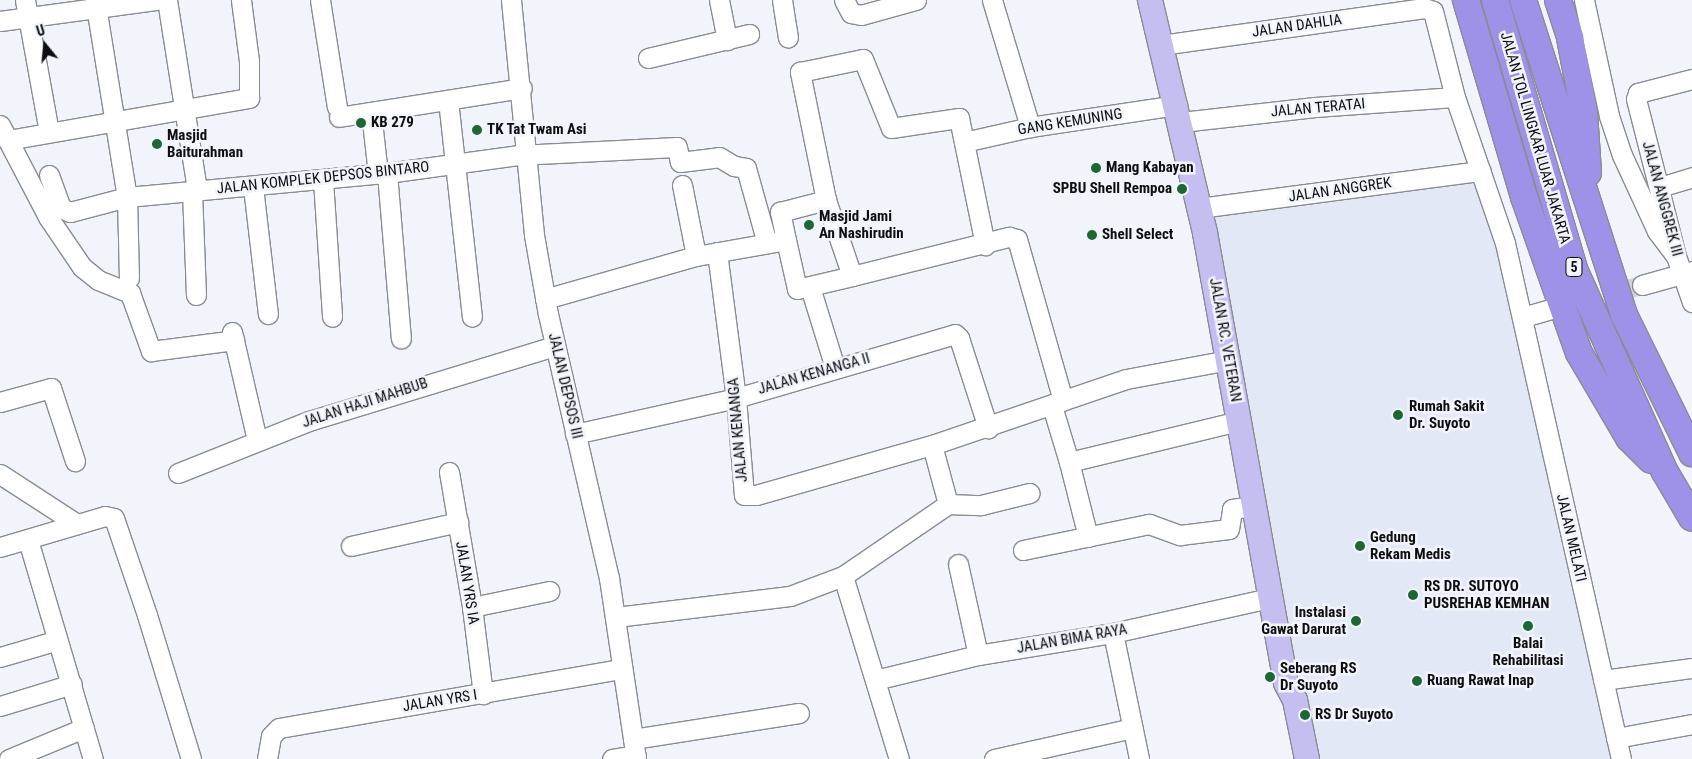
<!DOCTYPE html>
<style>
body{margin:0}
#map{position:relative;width:1692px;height:759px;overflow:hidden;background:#f1f4fb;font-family:"Roboto Condensed",sans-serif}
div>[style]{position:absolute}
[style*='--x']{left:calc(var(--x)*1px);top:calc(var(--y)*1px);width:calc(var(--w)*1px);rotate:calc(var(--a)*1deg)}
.built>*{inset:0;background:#e2e8f5}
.minor-tunnel>*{height:19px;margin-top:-9.5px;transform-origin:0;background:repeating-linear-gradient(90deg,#cfd2d8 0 19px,transparent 0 28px)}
.roads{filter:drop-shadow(1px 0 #898c92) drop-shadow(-1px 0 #898c92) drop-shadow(0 1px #898c92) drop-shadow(0 -1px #898c92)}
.minor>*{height:19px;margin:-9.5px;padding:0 9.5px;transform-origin:9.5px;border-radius:9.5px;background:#fff}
.major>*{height:24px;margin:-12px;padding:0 12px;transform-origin:12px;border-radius:12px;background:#c4bef1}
.highway>*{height:26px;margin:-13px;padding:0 13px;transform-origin:13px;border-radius:13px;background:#9d92e8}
.dots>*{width:14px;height:14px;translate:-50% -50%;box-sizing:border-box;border:2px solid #f1f4fb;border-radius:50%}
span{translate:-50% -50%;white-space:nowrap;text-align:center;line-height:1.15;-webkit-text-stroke:5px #f1f4fb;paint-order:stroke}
.shield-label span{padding:1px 4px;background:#f1f4fb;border:1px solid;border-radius:4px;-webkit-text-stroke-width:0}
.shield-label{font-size:14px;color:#0d0e10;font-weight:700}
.street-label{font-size:15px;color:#0d0e10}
.poi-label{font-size:15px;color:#0d0e10;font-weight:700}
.left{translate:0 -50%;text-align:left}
.right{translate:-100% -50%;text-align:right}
.north{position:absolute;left:20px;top:20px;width:50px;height:50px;-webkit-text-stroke:4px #f1f4fb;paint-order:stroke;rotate:343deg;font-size:14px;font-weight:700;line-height:20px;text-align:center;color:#0d0e10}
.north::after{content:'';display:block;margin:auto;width:18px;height:22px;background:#0d0e10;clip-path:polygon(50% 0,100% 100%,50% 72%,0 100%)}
</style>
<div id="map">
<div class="built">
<i style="clip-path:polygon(1475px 176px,1526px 302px,1622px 759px,1314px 759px,1208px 214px)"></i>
</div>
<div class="minor-tunnel">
<i style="--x:1576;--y:302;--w:68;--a:-14.4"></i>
</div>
<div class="roads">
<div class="minor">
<i style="--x:25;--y:0;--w:134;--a:79.7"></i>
<i style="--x:95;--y:0;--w:200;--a:80.8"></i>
<i style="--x:127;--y:197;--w:81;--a:88.6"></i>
<i style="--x:167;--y:0;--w:192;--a:81"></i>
<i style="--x:320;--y:0;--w:108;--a:81"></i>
<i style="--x:511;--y:0;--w:236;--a:84.4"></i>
<i style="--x:534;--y:235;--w:80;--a:80"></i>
<i style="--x:548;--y:314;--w:271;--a:77"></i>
<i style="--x:609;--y:578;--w:183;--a:81.5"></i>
<i style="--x:719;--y:0;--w:41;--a:78.7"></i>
<i style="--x:782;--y:0;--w:38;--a:81"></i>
<i style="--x:844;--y:0;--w:15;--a:62"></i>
<i style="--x:851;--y:13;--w:10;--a:11"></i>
<i style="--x:861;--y:15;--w:57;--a:-15.3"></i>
<i style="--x:992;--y:0;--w:133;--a:73.3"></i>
<i style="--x:1584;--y:0;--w:119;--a:77.8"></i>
<i style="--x:1609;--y:116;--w:41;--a:71.6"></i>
<i style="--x:1622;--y:155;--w:84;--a:65.3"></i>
<i style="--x:1657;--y:231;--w:31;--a:53"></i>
<i style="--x:0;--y:21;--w:157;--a:-7.7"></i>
<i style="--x:1161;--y:45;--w:266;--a:-8"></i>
<i style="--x:1424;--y:8;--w:9;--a:18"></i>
<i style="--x:1433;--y:11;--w:89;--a:75.7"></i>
<i style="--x:1455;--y:97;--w:154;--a:71.1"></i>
<i style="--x:1505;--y:243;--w:529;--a:77.33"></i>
<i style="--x:648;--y:58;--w:104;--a:-13.4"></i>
<i style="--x:1692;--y:79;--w:56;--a:165.5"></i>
<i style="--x:1638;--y:93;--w:6;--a:108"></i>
<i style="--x:1636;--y:99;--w:162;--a:75.7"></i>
<i style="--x:1676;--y:256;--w:49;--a:70.8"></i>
<i style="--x:448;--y:100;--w:218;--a:83.7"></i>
<i style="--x:371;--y:112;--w:62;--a:83.6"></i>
<i style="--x:339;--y:117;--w:185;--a:-9"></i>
<i style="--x:1181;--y:122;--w:135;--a:-6.4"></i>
<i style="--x:1315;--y:107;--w:140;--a:-4.1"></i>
<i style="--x:0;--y:125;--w:104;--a:62.4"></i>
<i style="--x:48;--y:217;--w:60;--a:55.8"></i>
<i style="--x:82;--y:267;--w:21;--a:39"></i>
<i style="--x:98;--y:280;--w:35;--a:22"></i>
<i style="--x:130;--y:293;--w:62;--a:70.1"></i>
<i style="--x:151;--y:351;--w:84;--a:-7.5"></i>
<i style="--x:8;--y:140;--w:245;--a:-9.9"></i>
<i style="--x:249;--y:98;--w:37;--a:-90"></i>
<i style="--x:249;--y:61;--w:62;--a:-97.5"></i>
<i style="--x:964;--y:142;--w:68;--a:-12.8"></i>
<i style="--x:1030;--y:127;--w:149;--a:-8.5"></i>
<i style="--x:387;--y:173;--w:166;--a:85.2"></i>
<i style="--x:49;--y:175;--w:35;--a:70"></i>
<i style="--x:61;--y:208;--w:10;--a:24"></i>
<i style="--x:70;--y:212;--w:59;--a:-14.7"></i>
<i style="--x:127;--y:197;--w:261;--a:-5.3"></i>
<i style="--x:387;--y:173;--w:132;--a:-7.8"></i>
<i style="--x:518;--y:155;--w:159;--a:-2.9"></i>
<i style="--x:677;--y:147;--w:15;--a:79"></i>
<i style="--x:680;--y:162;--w:39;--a:-7"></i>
<i style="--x:719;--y:157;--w:17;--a:31"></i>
<i style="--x:734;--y:166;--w:12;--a:9"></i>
<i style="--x:746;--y:168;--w:78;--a:74.4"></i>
<i style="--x:323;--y:180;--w:137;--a:86.2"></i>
<i style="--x:682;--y:185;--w:72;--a:78.8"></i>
<i style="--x:253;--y:187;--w:128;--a:83.3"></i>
<i style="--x:1660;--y:187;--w:34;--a:-17"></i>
<i style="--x:192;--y:191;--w:104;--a:87.8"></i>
<i style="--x:826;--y:200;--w:131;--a:-101.5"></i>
<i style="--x:800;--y:72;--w:64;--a:-11.7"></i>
<i style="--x:863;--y:59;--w:74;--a:67.9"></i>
<i style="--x:891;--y:128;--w:69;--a:-8.4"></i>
<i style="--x:959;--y:118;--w:130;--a:78.4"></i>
<i style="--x:1199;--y:208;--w:284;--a:-7.5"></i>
<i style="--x:786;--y:240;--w:50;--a:77.3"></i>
<i style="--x:797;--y:289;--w:57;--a:-13.3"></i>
<i style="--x:717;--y:252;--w:147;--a:82.6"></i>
<i style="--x:736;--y:398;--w:97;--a:85.3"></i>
<i style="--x:744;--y:495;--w:12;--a:0"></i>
<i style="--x:756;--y:495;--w:183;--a:-15.9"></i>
<i style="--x:932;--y:445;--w:205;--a:-18.8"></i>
<i style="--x:1126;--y:379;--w:105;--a:-10.5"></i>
<i style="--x:1642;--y:285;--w:52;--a:-15.6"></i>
<i style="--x:810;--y:287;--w:85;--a:72.8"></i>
<i style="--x:545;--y:299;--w:157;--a:-15.9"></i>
<i style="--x:696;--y:256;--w:91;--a:-10.1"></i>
<i style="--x:786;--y:240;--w:29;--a:-102"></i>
<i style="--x:780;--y:212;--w:48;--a:-14.6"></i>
<i style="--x:826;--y:200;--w:80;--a:71.1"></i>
<i style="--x:852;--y:276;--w:162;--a:-14"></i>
<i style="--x:1009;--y:237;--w:8;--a:14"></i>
<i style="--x:1017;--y:239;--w:168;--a:74.1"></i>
<i style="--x:1523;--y:317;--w:29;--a:-16"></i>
<i style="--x:232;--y:332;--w:111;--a:77"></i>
<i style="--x:0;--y:402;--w:53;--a:-15.4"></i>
<i style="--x:51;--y:388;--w:77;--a:71.8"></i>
<i style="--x:1052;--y:406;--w:59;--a:73.1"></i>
<i style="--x:575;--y:434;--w:165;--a:-12.6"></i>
<i style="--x:736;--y:398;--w:228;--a:-16.3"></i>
<i style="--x:955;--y:334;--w:6;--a:45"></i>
<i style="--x:959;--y:338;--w:95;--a:72.1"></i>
<i style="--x:449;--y:472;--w:137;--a:80.3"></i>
<i style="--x:472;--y:607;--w:88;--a:82.8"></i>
<i style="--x:178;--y:473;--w:141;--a:-21.7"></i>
<i style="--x:309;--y:421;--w:257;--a:-17"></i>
<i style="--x:0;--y:474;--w:92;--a:33"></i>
<i style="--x:948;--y:504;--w:33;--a:2"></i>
<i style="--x:981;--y:505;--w:50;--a:-13.8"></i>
<i style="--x:1088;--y:537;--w:77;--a:-104.2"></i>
<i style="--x:1069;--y:462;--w:175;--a:-13.6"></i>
<i style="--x:28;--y:540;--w:228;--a:73.5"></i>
<i style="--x:351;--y:546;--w:110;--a:-12.6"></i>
<i style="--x:0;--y:547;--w:109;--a:-16.4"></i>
<i style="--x:105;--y:516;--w:9;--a:13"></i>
<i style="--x:114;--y:518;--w:102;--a:71.2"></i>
<i style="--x:147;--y:615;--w:151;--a:73"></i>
<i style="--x:1023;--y:550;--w:129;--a:-11.7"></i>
<i style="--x:1149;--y:524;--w:33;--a:20"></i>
<i style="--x:1180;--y:535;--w:49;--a:-7"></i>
<i style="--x:1229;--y:529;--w:20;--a:-81"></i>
<i style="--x:1232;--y:509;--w:22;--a:-8"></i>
<i style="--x:958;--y:564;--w:93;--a:77.6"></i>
<i style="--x:843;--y:576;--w:191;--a:73"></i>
<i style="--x:472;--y:607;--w:79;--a:-11.7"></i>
<i style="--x:616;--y:617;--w:175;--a:-6.9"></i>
<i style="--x:790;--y:596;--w:57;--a:-20.7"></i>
<i style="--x:843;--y:576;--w:127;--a:-34.4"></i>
<i style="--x:948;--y:504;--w:61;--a:-105.2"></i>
<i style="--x:1113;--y:633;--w:129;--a:78.3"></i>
<i style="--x:0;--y:657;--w:60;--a:-16.3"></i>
<i style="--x:875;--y:680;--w:106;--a:-13.6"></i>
<i style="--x:978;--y:655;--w:137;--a:-9.3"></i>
<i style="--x:1113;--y:633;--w:160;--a:-12.6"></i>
<i style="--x:1603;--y:680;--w:90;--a:-7.7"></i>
<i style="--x:0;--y:706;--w:75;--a:-17"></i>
<i style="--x:1616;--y:738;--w:77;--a:-10.4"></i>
<i style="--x:633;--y:739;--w:168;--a:-8.9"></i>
<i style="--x:9;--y:759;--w:81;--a:-22.5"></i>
<i style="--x:267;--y:759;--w:23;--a:-80"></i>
<i style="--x:271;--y:736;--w:11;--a:-45"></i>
<i style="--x:279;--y:728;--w:348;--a:-9.8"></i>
<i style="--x:612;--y:759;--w:24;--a:-9"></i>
<i style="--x:994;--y:759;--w:142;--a:-12.6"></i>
</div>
<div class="major">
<i style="--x:1150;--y:0;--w:239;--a:76.7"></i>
<i style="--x:1205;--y:233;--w:457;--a:79.8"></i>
<i style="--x:1286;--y:683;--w:19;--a:62"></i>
<i style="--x:1295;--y:700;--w:60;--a:78.5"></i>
</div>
<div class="highway">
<i style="--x:1466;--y:0;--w:205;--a:73.6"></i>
<i style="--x:1524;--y:197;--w:165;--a:70.6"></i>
<i style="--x:1579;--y:353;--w:99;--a:59.5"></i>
<i style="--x:1629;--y:438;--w:31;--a:45"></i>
<i style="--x:1495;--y:0;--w:280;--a:73.6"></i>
<i style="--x:1574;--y:269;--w:222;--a:65.9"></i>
<i style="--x:1665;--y:472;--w:53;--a:59.6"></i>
<i style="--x:1523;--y:0;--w:331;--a:72.2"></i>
<i style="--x:1624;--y:315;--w:154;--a:63.8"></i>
<i style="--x:1558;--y:0;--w:40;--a:72"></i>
<i style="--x:1570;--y:38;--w:75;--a:79.3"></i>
<i style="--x:1584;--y:112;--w:61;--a:86.2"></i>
</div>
</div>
<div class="dots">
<i style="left:361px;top:123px;background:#1d6735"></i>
<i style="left:477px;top:130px;background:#1d6735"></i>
<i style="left:157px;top:144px;background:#1d6735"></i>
<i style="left:1096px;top:168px;background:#1d6735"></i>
<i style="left:1182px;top:189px;background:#1d6735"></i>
<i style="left:809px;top:225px;background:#1d6735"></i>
<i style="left:1092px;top:235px;background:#1d6735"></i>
<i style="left:1398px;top:415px;background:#1d6735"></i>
<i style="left:1360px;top:546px;background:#1d6735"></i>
<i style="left:1413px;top:595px;background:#1d6735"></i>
<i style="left:1356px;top:621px;background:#1d6735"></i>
<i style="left:1528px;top:626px;background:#1d6735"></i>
<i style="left:1270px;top:677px;background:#1d6735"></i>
<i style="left:1417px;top:681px;background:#1d6735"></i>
<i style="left:1305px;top:715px;background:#1d6735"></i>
</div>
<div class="shield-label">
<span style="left:1574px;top:267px">5</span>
</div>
<div class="street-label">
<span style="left:1297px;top:26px;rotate:-8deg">JALAN DAHLIA</span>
<span style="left:1318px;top:108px;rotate:-5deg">JALAN TERATAI</span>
<span style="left:1070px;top:122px;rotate:-9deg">GANG KEMUNING</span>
<span style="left:1535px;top:138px;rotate:74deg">JALAN TOL LINGKAR LUAR JAKARTA</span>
<span style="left:323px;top:178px;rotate:-6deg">JALAN KOMPLEK DEPSOS BINTARO</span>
<span style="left:1340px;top:190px;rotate:-8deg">JALAN ANGGREK</span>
<span style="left:1662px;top:199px;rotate:75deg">JALAN ANGGREK III</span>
<span style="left:1225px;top:340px;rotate:80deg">JALAN RC. VETERAN</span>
<span style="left:814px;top:374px;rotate:-16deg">JALAN KENANGA II</span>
<span style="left:565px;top:386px;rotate:77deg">JALAN DEPSOS III</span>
<span style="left:365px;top:403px;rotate:-18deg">JALAN HAJI MAHBUB</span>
<span style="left:738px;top:430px;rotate:-95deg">JALAN KENANGA</span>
<span style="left:1571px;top:538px;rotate:77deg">JALAN MELATI</span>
<span style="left:467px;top:583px;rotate:81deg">JALAN YRS IA</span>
<span style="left:1072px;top:639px;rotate:-10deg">JALAN BIMA RAYA</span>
<span style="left:440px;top:701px;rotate:-9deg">JALAN YRS I</span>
</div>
<div class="poi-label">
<span class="left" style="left:371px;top:123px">KB 279</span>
<span class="left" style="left:487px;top:130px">TK Tat Twam Asi</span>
<span class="left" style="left:167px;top:144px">Masjid<br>Baiturahman</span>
<span class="left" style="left:1106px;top:168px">Mang Kabayan</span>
<span class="right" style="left:1172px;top:189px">SPBU Shell Rempoa</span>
<span class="left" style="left:819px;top:225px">Masjid Jami<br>An Nashirudin</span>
<span class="left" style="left:1102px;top:235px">Shell Select</span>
<span class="left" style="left:1409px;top:415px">Rumah Sakit<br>Dr. Suyoto</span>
<span class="left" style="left:1370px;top:546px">Gedung<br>Rekam Medis</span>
<span class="left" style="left:1424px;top:595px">RS DR. SUTOYO<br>PUSREHAB KEMHAN</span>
<span class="right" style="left:1346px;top:621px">Instalasi<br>Gawat Darurat</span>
<span style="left:1528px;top:652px">Balai<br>Rehabilitasi</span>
<span class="left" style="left:1280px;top:677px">Seberang RS<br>Dr Suyoto</span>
<span class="left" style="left:1427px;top:681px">Ruang Rawat Inap</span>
<span class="left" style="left:1315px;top:715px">RS Dr Suyoto</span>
</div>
<div class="north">U</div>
</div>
